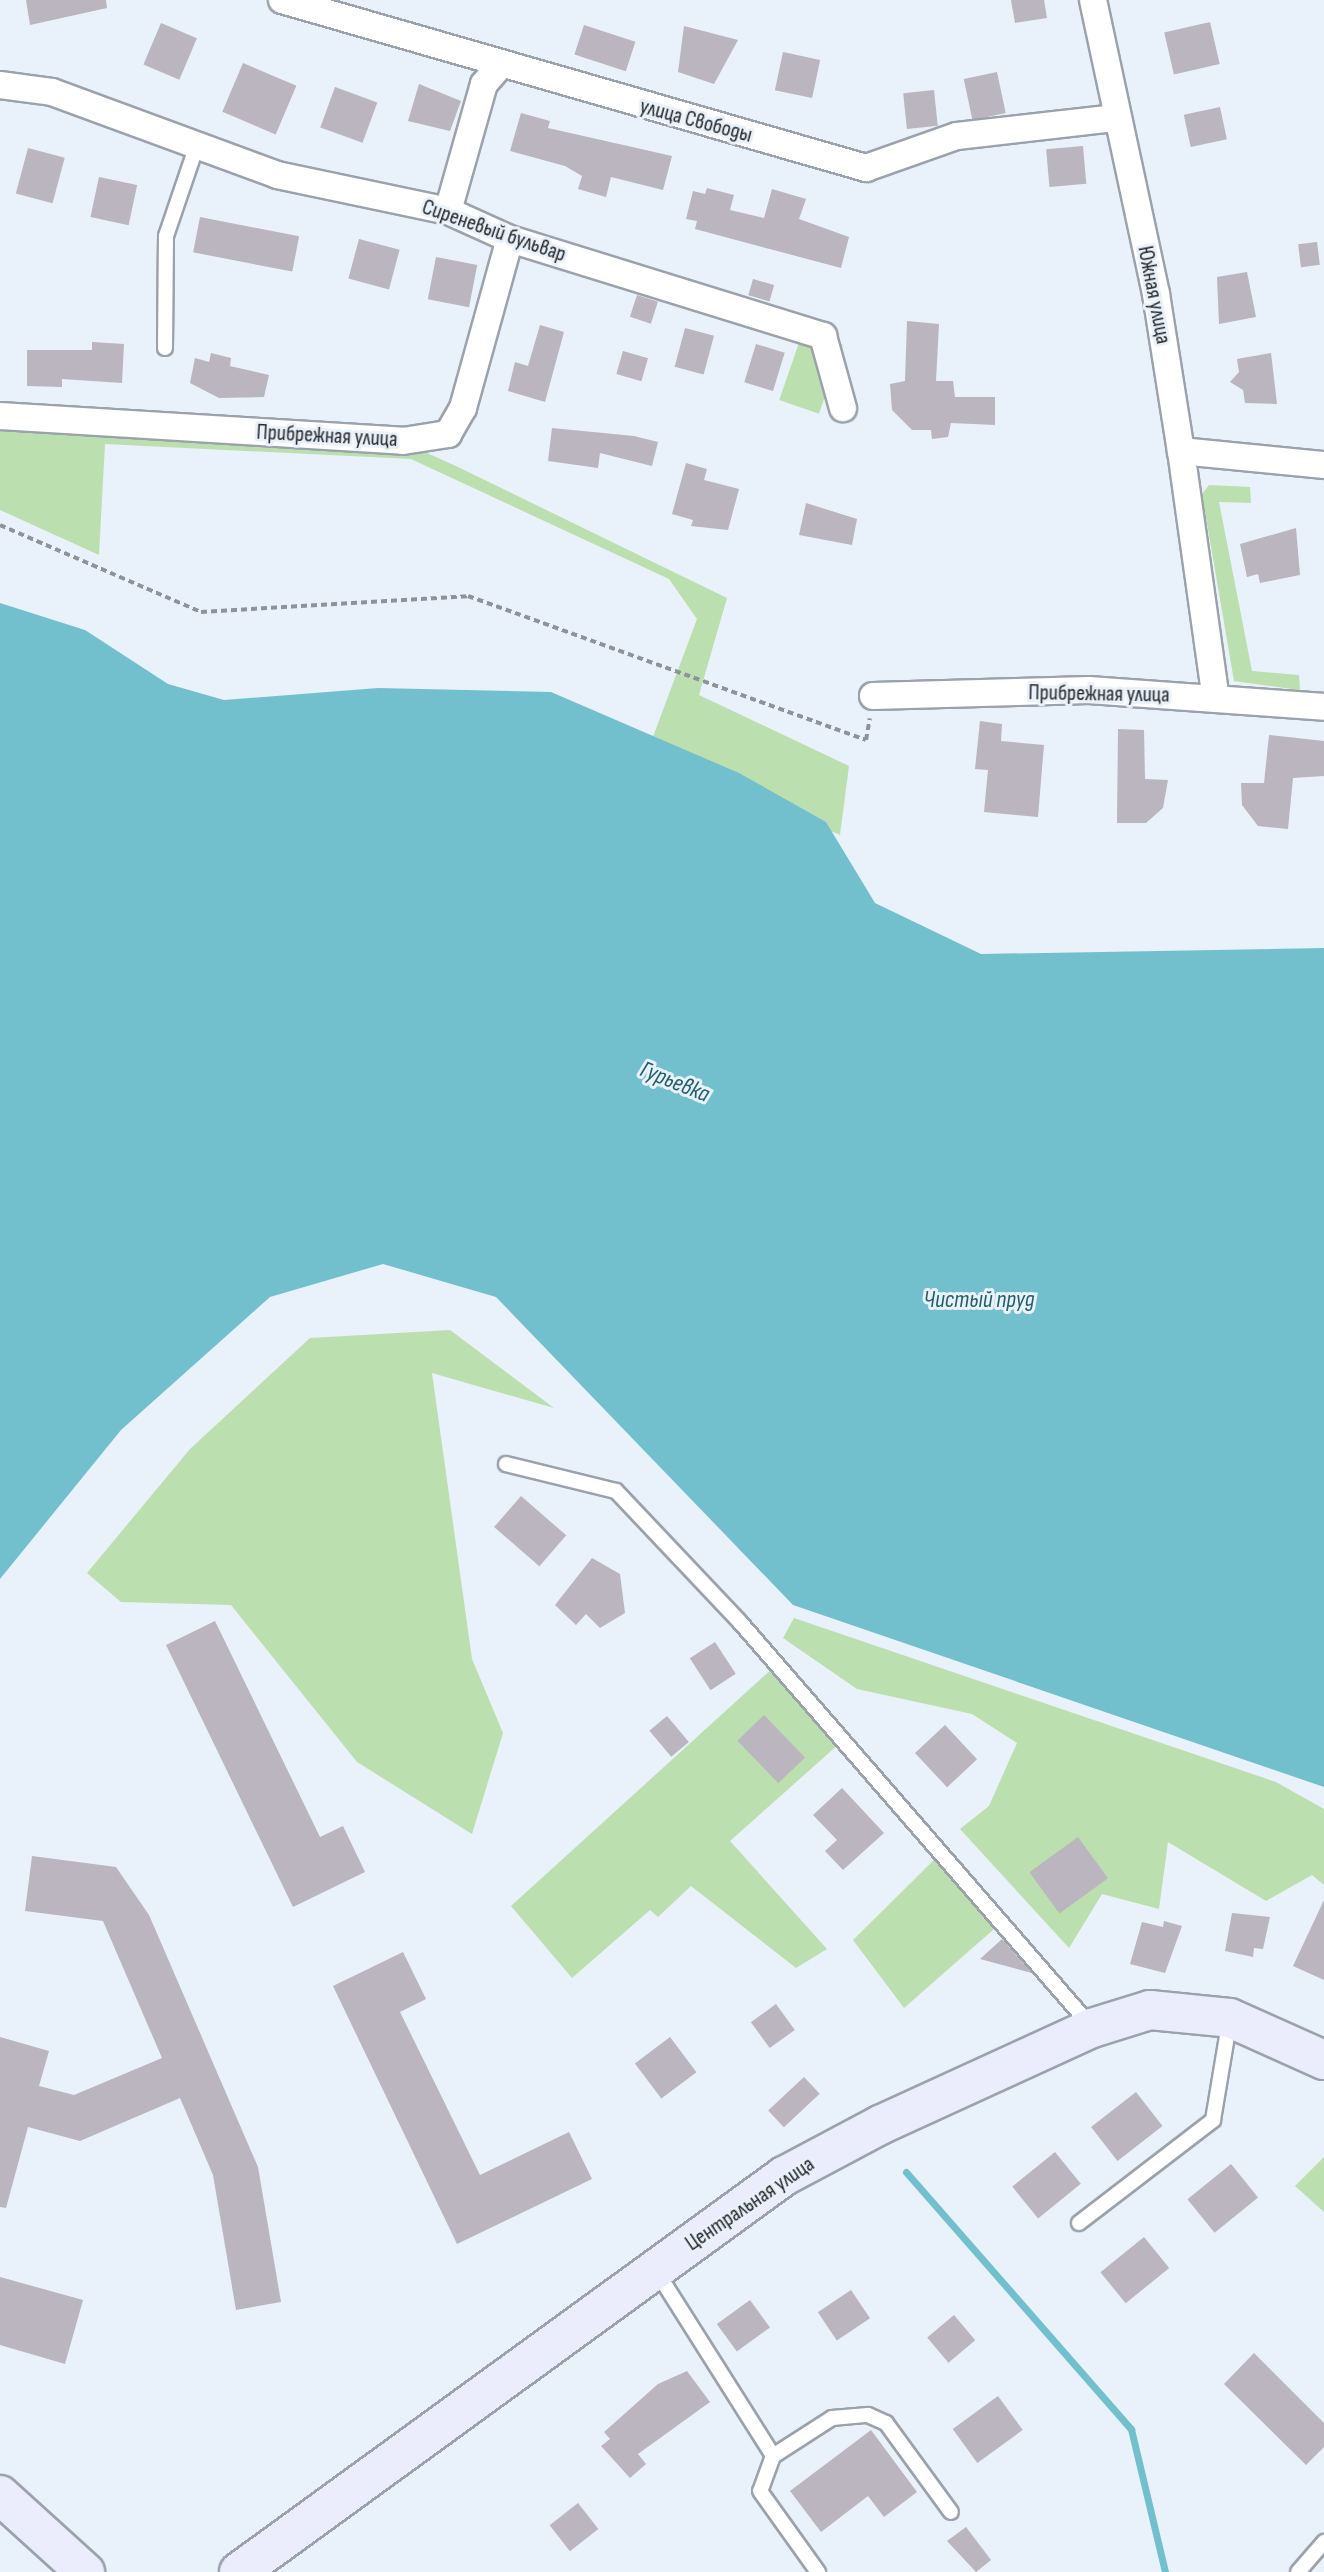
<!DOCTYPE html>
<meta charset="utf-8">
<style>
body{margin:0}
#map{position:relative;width:1324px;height:2572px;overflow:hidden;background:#e9f1fa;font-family:"Sofia Sans Condensed",sans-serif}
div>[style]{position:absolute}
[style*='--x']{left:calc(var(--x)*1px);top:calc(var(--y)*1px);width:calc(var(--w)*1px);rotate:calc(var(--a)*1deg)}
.green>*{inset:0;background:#bcdfaf;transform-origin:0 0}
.water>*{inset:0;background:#72c0ce}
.stream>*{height:7px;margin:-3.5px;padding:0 3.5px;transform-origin:3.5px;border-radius:3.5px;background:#72c0ce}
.building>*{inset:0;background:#bab5bf;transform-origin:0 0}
.path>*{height:4px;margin-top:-2px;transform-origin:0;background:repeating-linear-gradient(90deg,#8e939a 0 6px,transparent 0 10px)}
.roads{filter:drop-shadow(2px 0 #9ba2ab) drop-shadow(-2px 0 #9ba2ab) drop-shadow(0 2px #9ba2ab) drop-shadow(0 -2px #9ba2ab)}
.lane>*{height:14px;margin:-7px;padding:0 7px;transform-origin:7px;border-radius:7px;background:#fff}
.street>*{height:26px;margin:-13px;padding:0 13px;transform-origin:13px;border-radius:13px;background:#fff}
.secondary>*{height:38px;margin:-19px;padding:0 19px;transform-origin:19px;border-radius:19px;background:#ebedfc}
span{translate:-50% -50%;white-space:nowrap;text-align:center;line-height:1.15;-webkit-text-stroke:6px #e9f1fa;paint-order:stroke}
.street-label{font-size:22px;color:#232629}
.water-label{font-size:24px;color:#21616c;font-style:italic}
</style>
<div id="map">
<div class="green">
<i style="left:803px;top:331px;width:42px;height:73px;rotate:19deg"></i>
<i style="clip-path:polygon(0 431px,427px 453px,458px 467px,727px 598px,699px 695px,849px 766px,840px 835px,648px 750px,697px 619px,669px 579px,411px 459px,105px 444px,99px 555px,0 510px)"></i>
<i style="clip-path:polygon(1209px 485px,1250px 487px,1251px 503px,1219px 502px,1252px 671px,1299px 675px,1300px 690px,1234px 681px,1202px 494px)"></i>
<i style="clip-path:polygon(450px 1330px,554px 1408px,432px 1373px,472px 1659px,503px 1733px,472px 1834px,357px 1762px,231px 1605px,121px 1602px,87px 1573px,190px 1449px,310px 1338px)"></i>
<i style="clip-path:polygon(794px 1618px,1276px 1782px,1324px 1809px,1324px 1885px,1312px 1875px,1266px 1901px,1168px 1842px,1159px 1909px,1102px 1894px,1069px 1948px,960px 1829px,989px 1806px,1017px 1743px,972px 1714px,857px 1689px,783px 1638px)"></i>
<i style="clip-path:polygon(774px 1667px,840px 1743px,730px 1841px,827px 1949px,796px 1968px,691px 1886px,658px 1917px,650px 1910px,572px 1978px,511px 1906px)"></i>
<i style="clip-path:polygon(939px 1855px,1002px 1922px,904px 2008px,853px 1940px)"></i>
<i style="clip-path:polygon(1324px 2157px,1324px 2212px,1295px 2186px)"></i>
</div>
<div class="water">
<i style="clip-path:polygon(0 603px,85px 630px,168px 684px,224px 700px,378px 688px,551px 692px,739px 773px,826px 822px,875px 903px,981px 954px,1324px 948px,1324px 1787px,793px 1605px,496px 1297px,383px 1264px,270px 1297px,121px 1430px,0 1579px)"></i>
</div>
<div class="stream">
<i style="--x:906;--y:2172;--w:342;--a:48.8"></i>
<i style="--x:1131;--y:2429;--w:147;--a:76.6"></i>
</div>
<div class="building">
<i style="clip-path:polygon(26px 0,106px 0,107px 8px,30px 25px)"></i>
<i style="clip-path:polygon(1011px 0,1044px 0,1047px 18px,1015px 23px)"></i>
<i style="left:1210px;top:22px;width:43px;height:47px;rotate:77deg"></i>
<i style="left:161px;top:23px;width:39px;height:45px;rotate:23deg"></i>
<i style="left:584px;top:25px;width:54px;height:31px;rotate:18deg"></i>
<i style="clip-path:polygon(684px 26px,738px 40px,714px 84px,678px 72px)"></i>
<i style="left:783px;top:52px;width:38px;height:39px;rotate:12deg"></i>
<i style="left:243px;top:63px;width:58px;height:53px;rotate:23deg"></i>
<i style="left:997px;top:72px;width:42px;height:34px;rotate:78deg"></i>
<i style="clip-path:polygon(419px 84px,461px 101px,450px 131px,408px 121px)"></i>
<i style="left:335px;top:87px;width:45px;height:43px;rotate:20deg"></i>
<i style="left:934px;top:90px;width:36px;height:31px;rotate:84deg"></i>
<i style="left:1220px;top:107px;width:33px;height:37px;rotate:78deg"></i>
<i style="clip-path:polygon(521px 113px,550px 121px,548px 128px,672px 156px,663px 190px,611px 177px,606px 197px,578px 189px,582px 176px,565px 166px,510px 151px)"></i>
<i style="left:1083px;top:146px;width:38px;height:37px;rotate:85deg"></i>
<i style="left:28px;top:148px;width:38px;height:47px;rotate:15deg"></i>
<i style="left:99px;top:177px;width:39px;height:41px;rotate:12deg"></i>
<i style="clip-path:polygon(707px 188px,734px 195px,730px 210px,764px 218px,772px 189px,806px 199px,799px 219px,849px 237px,841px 268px,695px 229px,697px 221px,686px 219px,693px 191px,705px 194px)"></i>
<i style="left:200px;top:217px;width:101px;height:36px;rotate:11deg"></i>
<i style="left:359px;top:239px;width:42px;height:41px;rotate:15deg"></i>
<i style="left:1317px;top:242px;width:23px;height:19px;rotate:83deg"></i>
<i style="left:436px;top:257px;width:42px;height:43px;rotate:11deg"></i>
<i style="clip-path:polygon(1247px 272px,1256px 317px,1219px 324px,1217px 277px)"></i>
<i style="left:753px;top:279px;width:22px;height:17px;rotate:16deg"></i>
<i style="left:637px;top:295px;width:22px;height:23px;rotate:18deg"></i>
<i style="clip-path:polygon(907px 321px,939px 324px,936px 381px,953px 381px,955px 397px,995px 397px,995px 425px,951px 423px,948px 437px,932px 439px,931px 430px,912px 430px,892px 410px,890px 384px,905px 381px)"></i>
<i style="clip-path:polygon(540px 325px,564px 332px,545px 402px,508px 391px,515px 362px,528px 366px)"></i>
<i style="left:685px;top:328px;width:30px;height:40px;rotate:15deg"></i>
<i style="clip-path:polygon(92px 342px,124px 344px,122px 383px,62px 379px,62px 387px,27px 386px,27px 350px,92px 350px)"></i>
<i style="left:756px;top:344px;width:30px;height:40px;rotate:17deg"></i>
<i style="left:623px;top:351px;width:26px;height:24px;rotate:16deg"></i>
<i style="clip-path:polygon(211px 353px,231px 358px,230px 366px,269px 375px,264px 397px,219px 398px,190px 383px,195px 358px,209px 362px)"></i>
<i style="clip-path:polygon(1271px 353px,1277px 404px,1245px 403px,1243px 390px,1230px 382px,1239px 372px,1237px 359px)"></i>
<i style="clip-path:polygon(552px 428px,634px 436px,658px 442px,652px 466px,600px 453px,598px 468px,548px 461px)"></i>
<i style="clip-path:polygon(686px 463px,707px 469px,704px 480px,739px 489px,728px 530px,691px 526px,693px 520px,672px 514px)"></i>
<i style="clip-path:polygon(806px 503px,857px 519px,852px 545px,799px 535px)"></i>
<i style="clip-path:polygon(1296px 528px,1300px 575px,1260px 583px,1258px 574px,1247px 577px,1240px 544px)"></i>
<i style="clip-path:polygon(980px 721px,1002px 724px,1001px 741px,1044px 745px,1038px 817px,984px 812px,988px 770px,975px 769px)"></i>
<i style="clip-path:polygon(1118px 729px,1144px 730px,1145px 779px,1168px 780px,1163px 808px,1146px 823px,1117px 823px)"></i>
<i style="clip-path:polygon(1269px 735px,1324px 741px,1324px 776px,1293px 778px,1288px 829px,1258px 826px,1242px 805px,1241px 783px,1264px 783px)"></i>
<i style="left:521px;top:1496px;width:60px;height:41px;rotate:41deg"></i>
<i style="clip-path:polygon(592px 1558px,620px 1574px,625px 1613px,600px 1628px,586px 1614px,576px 1625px,555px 1605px)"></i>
<i style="clip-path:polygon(215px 1621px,320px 1837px,343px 1826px,365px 1872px,293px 1907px,166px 1645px)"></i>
<i style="left:715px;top:1642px;width:38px;height:30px;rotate:57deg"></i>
<i style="left:764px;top:1715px;width:59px;height:37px;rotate:46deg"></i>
<i style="left:667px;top:1716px;width:34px;height:23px;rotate:50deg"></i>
<i style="left:945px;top:1725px;width:47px;height:41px;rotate:47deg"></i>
<i style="clip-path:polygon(842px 1788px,884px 1833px,843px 1870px,825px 1851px,837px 1840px,813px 1815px)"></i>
<i style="left:1078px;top:1837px;width:51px;height:60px;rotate:54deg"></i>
<i style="clip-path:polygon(32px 1856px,116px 1867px,149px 1915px,258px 2167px,281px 2302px,236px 2310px,213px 2175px,180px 2098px,80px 2141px,28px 2127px,6px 2208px,0 2207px,0 2037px,49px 2051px,39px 2086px,74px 2095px,162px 2058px,103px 1921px,25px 1911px)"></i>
<i style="clip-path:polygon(1324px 1900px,1324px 1980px,1293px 1966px)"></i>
<i style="clip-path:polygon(1232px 1913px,1270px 1917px,1263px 1949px,1254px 1948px,1253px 1957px,1225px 1951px)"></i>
<i style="clip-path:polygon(1164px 1921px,1182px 1926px,1165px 1973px,1130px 1964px,1142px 1922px,1163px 1927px)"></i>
<i style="clip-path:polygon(1002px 1939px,1009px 1947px,1032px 1973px,980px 1959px)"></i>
<i style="clip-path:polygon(403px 1952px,426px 1999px,400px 2012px,480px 2175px,569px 2132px,592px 2179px,457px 2244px,333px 1986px)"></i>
<i style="left:776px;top:2004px;width:32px;height:31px;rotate:54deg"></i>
<i style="left:670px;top:2037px;width:44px;height:44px;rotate:53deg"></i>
<i style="left:804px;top:2077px;width:23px;height:49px;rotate:47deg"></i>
<i style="left:1136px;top:2092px;width:43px;height:57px;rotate:52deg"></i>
<i style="left:1055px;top:2152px;width:41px;height:55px;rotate:51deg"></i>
<i style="left:1231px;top:2164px;width:43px;height:56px;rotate:51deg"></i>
<i style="left:1144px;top:2237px;width:40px;height:56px;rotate:51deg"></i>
<i style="clip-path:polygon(0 2277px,83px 2300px,65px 2364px,0 2345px)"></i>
<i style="left:851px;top:2290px;width:34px;height:40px;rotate:56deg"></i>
<i style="left:750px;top:2300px;width:34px;height:41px;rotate:54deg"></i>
<i style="left:954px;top:2315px;width:33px;height:35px;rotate:50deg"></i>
<i style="clip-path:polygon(1254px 2353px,1324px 2423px,1324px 2447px,1306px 2465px,1224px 2384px)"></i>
<i style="clip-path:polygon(687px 2371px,710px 2402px,638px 2454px,646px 2464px,630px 2478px,601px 2446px,610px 2439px,604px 2432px,658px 2384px)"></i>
<i style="left:998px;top:2396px;width:42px;height:56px;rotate:54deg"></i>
<i style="clip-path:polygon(871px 2430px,917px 2492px,884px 2517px,868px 2496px,821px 2532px,790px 2491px)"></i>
<i style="left:578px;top:2503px;width:33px;height:36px;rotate:52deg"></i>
<i style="clip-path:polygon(966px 2527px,991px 2560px,976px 2572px,947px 2541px)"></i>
</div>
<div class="path">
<i style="--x:0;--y:525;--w:219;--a:23.4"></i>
<i style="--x:201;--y:612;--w:267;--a:-3.4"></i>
<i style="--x:468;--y:596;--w:423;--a:19.9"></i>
<i style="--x:866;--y:740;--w:22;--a:-80"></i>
</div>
<div class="roads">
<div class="lane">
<i style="--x:165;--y:348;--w:112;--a:-89.5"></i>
<i style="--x:166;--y:236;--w:96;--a:-71.2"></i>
<i style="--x:506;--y:1464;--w:113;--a:13.8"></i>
<i style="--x:616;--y:1491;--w:179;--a:46.6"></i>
<i style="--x:739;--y:1621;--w:535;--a:49.02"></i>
<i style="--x:1079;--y:2223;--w:169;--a:-37.5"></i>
<i style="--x:1213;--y:2120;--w:103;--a:-80.5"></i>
<i style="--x:655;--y:2269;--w:221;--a:57.7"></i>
<i style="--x:773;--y:2456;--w:37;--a:110"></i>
<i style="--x:760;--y:2491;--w:100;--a:54.4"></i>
<i style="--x:773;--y:2456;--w:70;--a:-32.8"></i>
<i style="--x:832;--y:2418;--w:36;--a:-5"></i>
<i style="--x:868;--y:2415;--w:20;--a:24"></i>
<i style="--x:886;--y:2423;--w:110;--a:53.9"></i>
<i style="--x:1298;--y:2572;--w:40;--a:-49"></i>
</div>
<div class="street">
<i style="--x:282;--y:0;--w:608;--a:16.05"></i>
<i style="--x:866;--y:168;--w:96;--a:-19.4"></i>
<i style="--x:957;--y:136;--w:158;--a:-6.5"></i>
<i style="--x:1093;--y:0;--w:301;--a:77.9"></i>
<i style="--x:1156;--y:294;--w:159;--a:81"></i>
<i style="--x:1181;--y:451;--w:144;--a:5.6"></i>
<i style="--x:0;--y:85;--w:52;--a:7.7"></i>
<i style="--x:52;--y:92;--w:240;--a:20.2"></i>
<i style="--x:277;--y:175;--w:175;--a:11.9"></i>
<i style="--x:448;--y:211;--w:68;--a:24.3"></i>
<i style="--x:510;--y:239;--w:328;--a:17.2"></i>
<i style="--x:823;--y:336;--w:75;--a:74.5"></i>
<i style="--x:448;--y:211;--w:132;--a:-74.2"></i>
<i style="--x:484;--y:84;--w:23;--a:-49"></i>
<i style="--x:0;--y:416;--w:404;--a:3.5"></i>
<i style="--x:403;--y:441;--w:46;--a:-8.8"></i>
<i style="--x:448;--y:434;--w:30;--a:-60"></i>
<i style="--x:463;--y:408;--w:175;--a:-74.5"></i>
<i style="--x:1181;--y:451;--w:250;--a:82"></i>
<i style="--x:873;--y:696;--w:216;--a:-1.6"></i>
<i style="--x:1089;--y:690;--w:236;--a:4.1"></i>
</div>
<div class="secondary">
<i style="--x:0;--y:2495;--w:115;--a:42.2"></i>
<i style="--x:239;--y:2572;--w:674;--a:-36"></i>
<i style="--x:784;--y:2176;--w:109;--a:-28"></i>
<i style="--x:880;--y:2125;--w:233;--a:-24.6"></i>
<i style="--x:1092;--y:2028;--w:61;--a:-17.2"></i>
<i style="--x:1150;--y:2010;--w:80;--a:5.7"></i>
<i style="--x:1230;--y:2018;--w:103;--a:24.1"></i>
</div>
</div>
<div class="street-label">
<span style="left:696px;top:121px;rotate:15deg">улица Свободы</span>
<span style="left:494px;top:231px;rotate:19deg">Сиреневый бульвар</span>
<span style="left:1154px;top:295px;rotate:79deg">Южная улица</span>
<span style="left:327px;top:436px;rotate:3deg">Прибрежная улица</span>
<span style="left:1099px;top:694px;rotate:1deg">Прибрежная улица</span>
<span style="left:750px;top:2204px;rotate:-34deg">Центральная улица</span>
</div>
<div class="water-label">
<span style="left:675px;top:1082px;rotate:22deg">Гурьевка</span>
<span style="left:979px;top:1300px">Чистый пруд</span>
</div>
</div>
